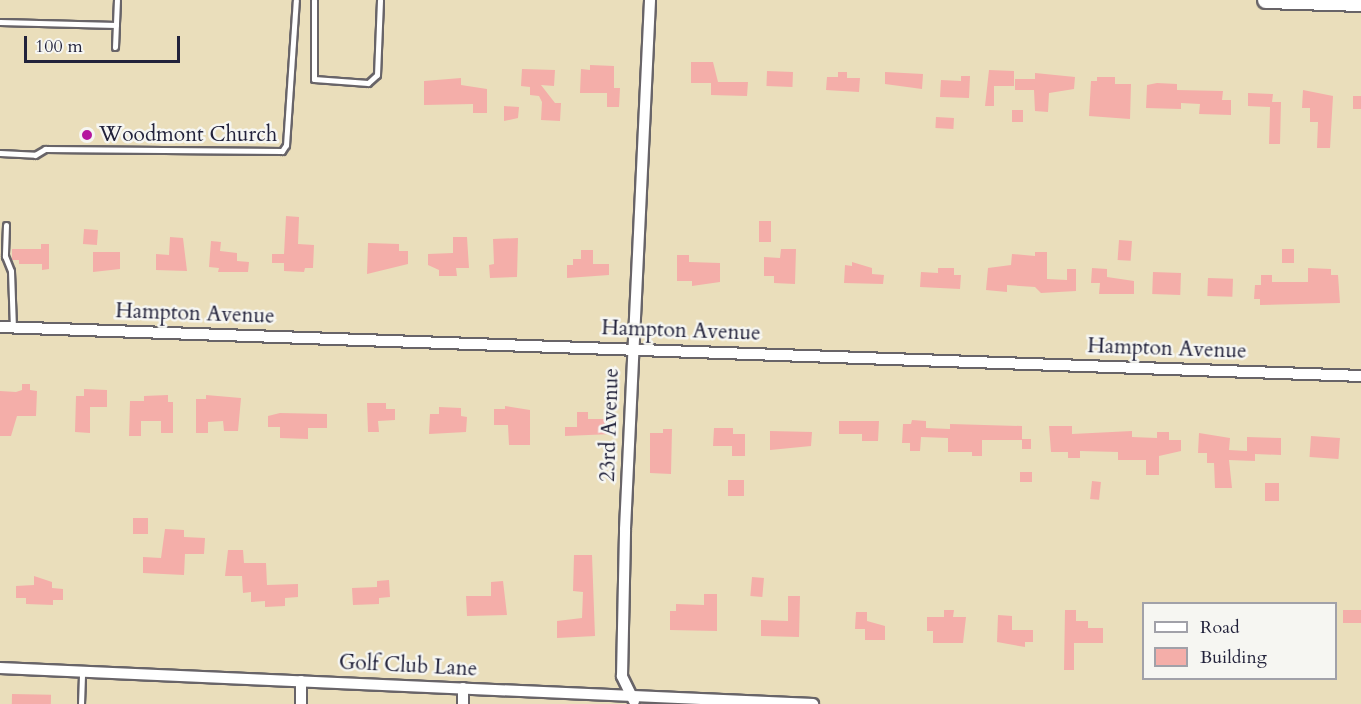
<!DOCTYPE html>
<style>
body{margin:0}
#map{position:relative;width:1361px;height:704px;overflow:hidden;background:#eadebb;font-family:Cardo,serif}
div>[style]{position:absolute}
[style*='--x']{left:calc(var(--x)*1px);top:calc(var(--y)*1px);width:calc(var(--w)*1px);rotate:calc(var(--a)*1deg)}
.building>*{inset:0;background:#f4aea9;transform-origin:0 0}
.roads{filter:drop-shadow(2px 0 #686468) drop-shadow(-2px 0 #686468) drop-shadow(0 2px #686468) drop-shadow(0 -2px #686468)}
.service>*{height:5px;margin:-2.5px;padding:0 2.5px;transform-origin:2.5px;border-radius:2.5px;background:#fff}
.minor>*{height:10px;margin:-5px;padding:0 5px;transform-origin:5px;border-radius:5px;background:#fff}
.primary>*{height:16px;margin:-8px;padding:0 8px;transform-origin:8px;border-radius:8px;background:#fff}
.dots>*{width:16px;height:16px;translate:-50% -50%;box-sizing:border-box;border:3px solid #f6f6f2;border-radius:50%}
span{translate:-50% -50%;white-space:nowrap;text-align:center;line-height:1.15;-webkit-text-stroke:5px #f6f6f2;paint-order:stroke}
.poi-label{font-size:21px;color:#22223b}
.left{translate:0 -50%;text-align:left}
.street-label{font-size:21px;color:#22223b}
.legend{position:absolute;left:1142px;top:602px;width:195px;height:78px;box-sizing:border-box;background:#f6f6f2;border:2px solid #a1a1a9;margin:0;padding:8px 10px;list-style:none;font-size:18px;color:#22223b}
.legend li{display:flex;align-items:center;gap:12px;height:30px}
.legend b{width:30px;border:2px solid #a1a1a9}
.scale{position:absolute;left:24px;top:36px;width:156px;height:27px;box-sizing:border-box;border:3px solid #22223b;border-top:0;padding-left:8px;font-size:18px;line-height:21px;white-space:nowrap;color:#22223b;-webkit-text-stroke:4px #f6f6f2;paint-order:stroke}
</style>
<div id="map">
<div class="building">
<i style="clip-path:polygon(691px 62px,713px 62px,718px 82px,748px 82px,747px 96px,711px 95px,711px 83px,691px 83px)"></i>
<i style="clip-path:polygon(590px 65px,614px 66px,614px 88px,620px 88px,619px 107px,607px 107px,607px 93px,580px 93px,581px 69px,590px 70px)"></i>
<i style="clip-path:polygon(522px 69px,555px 70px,554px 86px,541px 85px,555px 103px,561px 103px,560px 121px,541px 120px,542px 102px,539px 96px,530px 95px,530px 87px,521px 86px)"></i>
<i style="clip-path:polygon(989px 70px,1014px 71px,1014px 86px,994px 86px,994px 106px,985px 106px)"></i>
<i style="left:767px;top:71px;width:26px;height:15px;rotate:2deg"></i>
<i style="clip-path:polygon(838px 72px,847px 72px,847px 78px,860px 78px,859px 92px,826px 90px,827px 77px,838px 77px)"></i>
<i style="clip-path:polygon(885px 72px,923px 74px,922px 89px,885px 84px)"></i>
<i style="clip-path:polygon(1035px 73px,1075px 77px,1074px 89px,1049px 93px,1048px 112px,1035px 111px,1034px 90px,1015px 90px,1015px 79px,1035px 79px)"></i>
<i style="clip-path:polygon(961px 76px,970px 76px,969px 98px,940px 97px,941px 80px,961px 81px)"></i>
<i style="clip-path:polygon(1097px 77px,1115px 77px,1115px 84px,1131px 84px,1130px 119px,1089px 116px,1091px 81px,1097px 81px)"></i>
<i style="clip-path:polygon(461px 78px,461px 85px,487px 89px,487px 113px,473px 113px,473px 104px,424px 105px,424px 81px)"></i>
<i style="clip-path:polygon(1157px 83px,1177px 84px,1177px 90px,1223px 91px,1222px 100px,1231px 100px,1231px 115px,1199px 114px,1200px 104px,1181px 103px,1181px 109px,1146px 108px,1147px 85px)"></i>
<i style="clip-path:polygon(1303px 90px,1333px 96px,1330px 148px,1317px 148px,1318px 122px,1310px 122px,1310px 108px,1302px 108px)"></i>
<i style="clip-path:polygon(1248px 93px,1273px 94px,1272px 102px,1281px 102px,1280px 144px,1269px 144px,1270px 107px,1248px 106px)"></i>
<i style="left:1353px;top:96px;width:8px;height:13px"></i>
<i style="clip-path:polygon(504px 106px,519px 107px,518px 118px,504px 121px)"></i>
<i style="left:1012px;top:110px;width:11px;height:12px"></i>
<i style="left:936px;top:117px;width:18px;height:11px;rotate:3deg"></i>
<i style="clip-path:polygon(286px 216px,299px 217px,298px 244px,314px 245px,313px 268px,305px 268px,304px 272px,284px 271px,284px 263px,272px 263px,272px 254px,284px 254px)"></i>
<i style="left:759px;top:221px;width:12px;height:21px"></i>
<i style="left:84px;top:229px;width:14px;height:15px;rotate:4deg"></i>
<i style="clip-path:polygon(170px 237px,183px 238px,187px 271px,156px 270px,156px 254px,169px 255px)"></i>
<i style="clip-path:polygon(453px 237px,467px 237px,469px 268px,456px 268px,457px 276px,439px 276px,439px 270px,428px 265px,428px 254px,453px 253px)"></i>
<i style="clip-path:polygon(518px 238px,517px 277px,490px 278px,489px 265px,494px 264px,493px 239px)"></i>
<i style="left:1119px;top:240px;width:13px;height:20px;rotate:4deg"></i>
<i style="clip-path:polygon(211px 241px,221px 242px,220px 251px,237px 253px,237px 261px,249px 262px,248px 272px,218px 272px,219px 268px,209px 267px)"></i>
<i style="clip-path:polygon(368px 243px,399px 244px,399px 251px,408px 251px,408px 264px,367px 274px)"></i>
<i style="clip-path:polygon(41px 244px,49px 244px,49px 269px,42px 270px,42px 264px,19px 264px,19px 260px,12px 260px,12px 249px,41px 249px)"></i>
<i style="clip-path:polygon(781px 249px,796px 249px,795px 284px,774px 283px,774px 276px,764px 276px,764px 257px,780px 258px)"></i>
<i style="left:1282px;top:249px;width:12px;height:14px"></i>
<i style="clip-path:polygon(581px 250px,593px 250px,593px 264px,609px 264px,609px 275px,567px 278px,567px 265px,573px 265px,573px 259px,581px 259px)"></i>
<i style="clip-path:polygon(93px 252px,120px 252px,120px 269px,93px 272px)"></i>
<i style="clip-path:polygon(1035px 252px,1047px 252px,1047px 279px,1067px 280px,1067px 269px,1076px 269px,1076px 291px,1041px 293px,1035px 287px,1007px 285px,1007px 292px,986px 290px,988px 268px,1011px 265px,1012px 254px,1035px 256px)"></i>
<i style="clip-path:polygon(677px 255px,689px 255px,689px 262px,720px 263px,720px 282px,692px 286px,692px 281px,677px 281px)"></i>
<i style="clip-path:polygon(852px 262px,872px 268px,872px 274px,884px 275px,883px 284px,844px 283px,845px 265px,852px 266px)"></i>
<i style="clip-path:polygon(938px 268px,954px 268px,954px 275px,961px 275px,960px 289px,920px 287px,921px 272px,938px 273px)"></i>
<i style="clip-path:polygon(1092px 268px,1107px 269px,1107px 277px,1134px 281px,1134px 294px,1099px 294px,1100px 283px,1091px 283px)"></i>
<i style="clip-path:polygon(1308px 268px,1331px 269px,1331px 275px,1338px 275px,1340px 303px,1260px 305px,1260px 299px,1254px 299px,1255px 285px,1261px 285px,1261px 275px,1272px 275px,1272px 282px,1308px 282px)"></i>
<i style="left:1153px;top:272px;width:28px;height:22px;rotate:2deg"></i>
<i style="left:1208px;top:278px;width:25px;height:18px;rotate:2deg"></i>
<i style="clip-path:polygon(22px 384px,30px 384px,30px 390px,37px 391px,36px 416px,17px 416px,11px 436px,0 436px,0 391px,16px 392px,22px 390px)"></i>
<i style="clip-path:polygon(84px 389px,107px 390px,107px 407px,90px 407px,90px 433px,75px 432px,76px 396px,84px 396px)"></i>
<i style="clip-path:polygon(168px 395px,168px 402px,173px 402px,173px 433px,161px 433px,161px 421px,141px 421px,141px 436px,129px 436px,130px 401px,144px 401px,144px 396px)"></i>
<i style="clip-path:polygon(206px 395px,241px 398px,238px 431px,224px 431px,223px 421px,208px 422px,208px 433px,196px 433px,196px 399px,206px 399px)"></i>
<i style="clip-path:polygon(367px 403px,386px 403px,386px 409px,395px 409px,395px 420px,378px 421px,379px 432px,368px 432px)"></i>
<i style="clip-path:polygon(505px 406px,530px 410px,530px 445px,509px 445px,508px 425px,494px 425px,494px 409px,505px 409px)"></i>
<i style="clip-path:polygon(439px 407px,461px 408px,461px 416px,467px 417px,466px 432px,429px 434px,430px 414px,439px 414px)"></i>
<i style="clip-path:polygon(577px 412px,588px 412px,588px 419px,605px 419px,605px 424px,613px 424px,612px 434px,565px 436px,565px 427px,577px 427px)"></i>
<i style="clip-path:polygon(280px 413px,327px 414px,327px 428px,308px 428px,308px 439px,280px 438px,280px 427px,268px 427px,268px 416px)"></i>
<i style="clip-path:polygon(912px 420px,926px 421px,926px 428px,950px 429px,950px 424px,1022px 426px,1022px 440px,982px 440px,982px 456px,972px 456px,972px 452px,948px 452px,948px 438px,921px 437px,920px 451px,910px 451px,910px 443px,902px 443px,903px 424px,911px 424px)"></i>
<i style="clip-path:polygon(839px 421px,879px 421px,878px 441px,862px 441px,862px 434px,839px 434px)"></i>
<i style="clip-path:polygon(1049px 426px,1072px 426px,1072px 434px,1132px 431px,1132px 437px,1157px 438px,1157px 432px,1169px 432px,1169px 440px,1181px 440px,1181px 451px,1159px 456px,1159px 475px,1146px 475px,1146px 460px,1118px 460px,1118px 452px,1080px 451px,1080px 458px,1068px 458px,1068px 452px,1051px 452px)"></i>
<i style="clip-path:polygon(714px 428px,733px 428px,733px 434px,745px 434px,745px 456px,732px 456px,732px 446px,713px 446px)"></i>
<i style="clip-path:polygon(663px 429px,672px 429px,671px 474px,650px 473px,650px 433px,663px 433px)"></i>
<i style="clip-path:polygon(770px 431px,812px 432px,811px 446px,770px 450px)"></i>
<i style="clip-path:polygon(1199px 433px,1230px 438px,1229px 450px,1247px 451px,1247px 437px,1281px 438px,1281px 455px,1255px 454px,1255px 461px,1229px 460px,1232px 488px,1215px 488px,1214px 463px,1207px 463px,1207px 453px,1198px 453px)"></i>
<i style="left:1311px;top:436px;width:29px;height:21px;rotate:4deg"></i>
<i style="left:1022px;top:439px;width:9px;height:10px"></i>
<i style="left:1020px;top:472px;width:12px;height:10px"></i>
<i style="left:728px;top:480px;width:16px;height:16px"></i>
<i style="left:1092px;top:481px;width:9px;height:18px;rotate:6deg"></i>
<i style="left:1265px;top:483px;width:14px;height:18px"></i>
<i style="left:133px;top:518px;width:15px;height:16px"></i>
<i style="clip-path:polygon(165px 529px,184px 530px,184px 537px,205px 538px,204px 554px,185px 554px,184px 575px,143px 573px,143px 557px,161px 558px)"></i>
<i style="clip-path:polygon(228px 550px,243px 550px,244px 563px,266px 563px,267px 585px,298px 584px,298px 597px,285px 598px,285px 606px,265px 607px,265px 601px,251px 602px,251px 592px,243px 593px,242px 576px,225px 576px)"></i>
<i style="clip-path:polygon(574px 555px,592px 555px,595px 636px,557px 638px,557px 621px,582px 618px,583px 592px,573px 591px)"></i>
<i style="clip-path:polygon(34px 576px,52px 582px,52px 588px,63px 589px,63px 600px,53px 600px,53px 605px,26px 604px,26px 598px,16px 598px,16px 586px,34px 585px)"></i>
<i style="left:752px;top:577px;width:12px;height:19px;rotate:5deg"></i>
<i style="clip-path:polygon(389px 580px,390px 597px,379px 598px,379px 604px,353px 605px,352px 588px,377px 587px,377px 581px)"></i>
<i style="clip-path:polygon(503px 581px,507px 615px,467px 616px,466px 596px,491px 596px,491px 582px)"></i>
<i style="clip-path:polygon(704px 594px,717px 594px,717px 631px,670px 630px,670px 611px,676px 611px,676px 604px,704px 605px)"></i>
<i style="clip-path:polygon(788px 596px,800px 596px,799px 637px,761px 636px,761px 620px,788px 621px)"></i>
<i style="clip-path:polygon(944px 610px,954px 610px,953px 617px,966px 617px,963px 643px,933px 643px,933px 631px,927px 631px,927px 617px,944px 617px)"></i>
<i style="clip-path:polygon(1065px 610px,1076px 610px,1076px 621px,1088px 621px,1088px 628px,1103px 628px,1103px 643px,1074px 643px,1074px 670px,1064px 670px)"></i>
<i style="left:1343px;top:610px;width:18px;height:13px"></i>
<i style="clip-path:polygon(856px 612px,867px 612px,867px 621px,885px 626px,885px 640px,865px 640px,865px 629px,855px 629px)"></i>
<i style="clip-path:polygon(998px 615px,1012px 616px,1012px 630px,1033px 630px,1033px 642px,1025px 642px,1025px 647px,997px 642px)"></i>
<i style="left:12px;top:694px;width:39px;height:10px;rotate:1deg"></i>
</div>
<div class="roads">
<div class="service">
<i style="--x:314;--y:0;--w:79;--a:90"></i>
<i style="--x:314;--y:79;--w:54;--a:4.2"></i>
<i style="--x:368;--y:83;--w:12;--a:-42"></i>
<i style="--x:377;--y:75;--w:75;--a:-87.7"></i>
<i style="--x:0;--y:22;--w:116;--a:1.5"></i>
<i style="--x:115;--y:47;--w:47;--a:-87.6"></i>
<i style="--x:0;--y:153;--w:35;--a:3"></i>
<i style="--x:35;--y:155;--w:12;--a:-31"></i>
<i style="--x:45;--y:149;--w:237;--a:0.5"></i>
<i style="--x:282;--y:151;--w:7;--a:-56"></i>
<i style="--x:286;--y:145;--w:145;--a:-86.1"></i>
<i style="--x:6;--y:225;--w:31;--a:92"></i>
<i style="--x:5;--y:256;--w:16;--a:68"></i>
<i style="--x:11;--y:271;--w:57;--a:88"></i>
<i style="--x:81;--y:704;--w:32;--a:-88"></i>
</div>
<div class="minor">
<i style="--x:0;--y:327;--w:1362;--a:2.06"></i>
<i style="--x:0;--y:668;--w:814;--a:2.54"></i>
<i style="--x:634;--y:701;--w:28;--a:-116"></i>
<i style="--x:622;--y:676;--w:147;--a:-88.8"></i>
<i style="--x:625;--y:529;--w:530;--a:-87.29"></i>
<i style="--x:301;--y:704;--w:23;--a:-90"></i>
<i style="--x:463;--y:704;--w:16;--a:-90"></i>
</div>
<div class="primary">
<i style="--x:1266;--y:0;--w:95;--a:1.8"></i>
</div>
</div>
<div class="dots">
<i style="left:87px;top:135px;background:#b5179e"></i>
</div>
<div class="poi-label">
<span class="left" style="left:99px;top:135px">Woodmont Church</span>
</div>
<div class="street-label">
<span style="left:195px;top:314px;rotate:2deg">Hampton Avenue</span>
<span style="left:681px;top:331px;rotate:2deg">Hampton Avenue</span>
<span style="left:1167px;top:349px;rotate:2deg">Hampton Avenue</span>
<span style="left:610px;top:425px;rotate:-88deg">23rd Avenue</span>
<span style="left:408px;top:666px;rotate:3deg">Golf Club Lane</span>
</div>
<ul class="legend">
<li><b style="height:8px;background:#fff"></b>Road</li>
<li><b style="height:16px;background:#f4aea9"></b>Building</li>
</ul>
<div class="scale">100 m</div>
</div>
